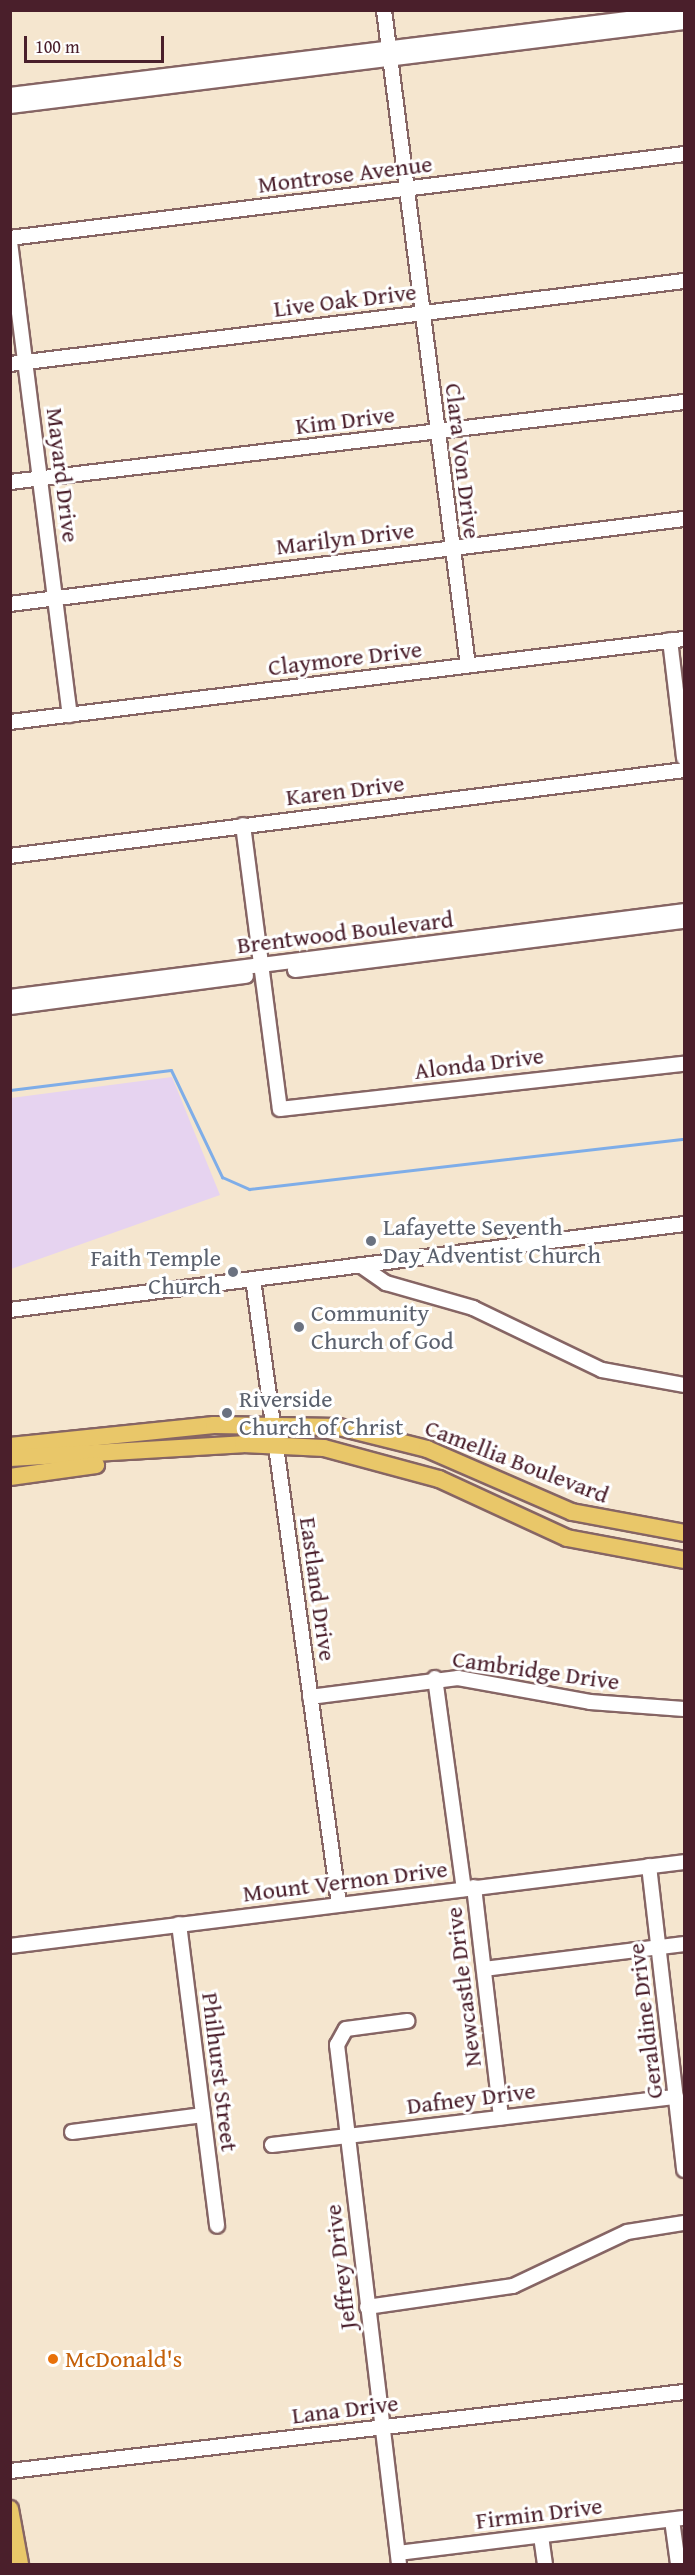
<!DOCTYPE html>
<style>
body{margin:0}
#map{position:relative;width:695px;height:2575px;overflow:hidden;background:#f5e6cf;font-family:"Gentium Book Plus",serif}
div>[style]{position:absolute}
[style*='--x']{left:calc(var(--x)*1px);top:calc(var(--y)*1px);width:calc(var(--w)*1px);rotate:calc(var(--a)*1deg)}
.built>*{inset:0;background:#e6d3f0}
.stream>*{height:3px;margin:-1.5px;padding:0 1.5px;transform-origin:1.5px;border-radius:1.5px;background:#7eade8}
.roads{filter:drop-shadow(2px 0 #866564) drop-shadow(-2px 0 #866564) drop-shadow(0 2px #866564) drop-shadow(0 -2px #866564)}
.minor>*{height:14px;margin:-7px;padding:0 7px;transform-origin:7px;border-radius:7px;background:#fff}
.major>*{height:16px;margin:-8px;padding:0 8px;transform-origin:8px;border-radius:8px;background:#e9c769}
.dots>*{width:16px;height:16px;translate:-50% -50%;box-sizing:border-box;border:3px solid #fff;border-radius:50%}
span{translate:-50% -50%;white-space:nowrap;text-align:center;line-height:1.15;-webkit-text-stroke:6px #fff;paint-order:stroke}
.street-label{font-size:24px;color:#4a1f2b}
.worship-label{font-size:24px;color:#5b616d}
.left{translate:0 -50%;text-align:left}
.right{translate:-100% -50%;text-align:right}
.food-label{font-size:24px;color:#c56008}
.frame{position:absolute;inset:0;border:12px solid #4a1f2b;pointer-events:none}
.scale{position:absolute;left:24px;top:36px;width:140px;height:27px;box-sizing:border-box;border:3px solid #4a1f2b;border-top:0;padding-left:8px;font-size:18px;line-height:21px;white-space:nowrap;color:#4a1f2b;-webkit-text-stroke:4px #fff;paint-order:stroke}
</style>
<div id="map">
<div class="built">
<i style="clip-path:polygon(172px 1077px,220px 1195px,11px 1269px,11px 1098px)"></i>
</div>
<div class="stream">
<i style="--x:10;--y:1090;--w:162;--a:-7.1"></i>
<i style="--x:171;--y:1070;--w:119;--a:64.5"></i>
<i style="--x:222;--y:1177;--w:30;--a:24"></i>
<i style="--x:249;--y:1189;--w:438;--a:-6.6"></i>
</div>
<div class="roads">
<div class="minor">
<i style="--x:384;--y:10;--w:661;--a:82.7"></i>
<i style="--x:10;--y:95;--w:679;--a:-7.02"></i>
<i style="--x:10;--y:106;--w:679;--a:-7.1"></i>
<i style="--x:10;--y:238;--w:679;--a:-7.1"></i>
<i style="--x:10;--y:242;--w:477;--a:82.8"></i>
<i style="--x:10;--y:364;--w:679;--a:-7.02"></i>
<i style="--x:10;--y:482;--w:679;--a:-6.77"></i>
<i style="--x:10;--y:604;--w:679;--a:-7.19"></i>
<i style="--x:670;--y:640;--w:119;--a:83.2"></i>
<i style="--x:10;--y:722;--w:679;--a:-7.02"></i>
<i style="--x:243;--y:825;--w:286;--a:82.6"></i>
<i style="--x:280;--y:1109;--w:406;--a:-6.4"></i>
<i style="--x:10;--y:856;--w:679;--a:-7.27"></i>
<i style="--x:295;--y:970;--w:392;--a:-7.2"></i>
<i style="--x:10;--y:997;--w:679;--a:-7.27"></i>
<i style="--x:10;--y:1007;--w:238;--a:-7.5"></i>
<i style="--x:360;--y:1265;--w:32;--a:35"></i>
<i style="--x:386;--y:1283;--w:91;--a:16"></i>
<i style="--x:473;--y:1308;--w:143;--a:25.7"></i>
<i style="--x:602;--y:1370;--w:83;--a:10.4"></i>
<i style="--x:253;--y:1279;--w:631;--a:82.17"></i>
<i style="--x:10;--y:1310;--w:679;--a:-7.27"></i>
<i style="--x:435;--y:1678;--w:213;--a:82.2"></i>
<i style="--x:310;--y:1697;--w:149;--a:-7.3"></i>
<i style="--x:458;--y:1678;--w:134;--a:10.3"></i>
<i style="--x:590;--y:1702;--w:94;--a:4.3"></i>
<i style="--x:649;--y:1866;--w:306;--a:83.4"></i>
<i style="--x:474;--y:1887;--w:232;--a:83.3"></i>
<i style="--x:179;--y:1924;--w:304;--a:82.8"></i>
<i style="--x:10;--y:1946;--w:679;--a:-7.1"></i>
<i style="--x:484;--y:1969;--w:202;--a:-7.1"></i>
<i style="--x:72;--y:2132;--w:132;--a:-7.4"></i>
<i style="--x:272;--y:2145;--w:407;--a:-6.8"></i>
<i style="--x:367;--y:2307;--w:148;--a:-8.2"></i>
<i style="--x:513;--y:2286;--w:126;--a:-25.3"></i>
<i style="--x:627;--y:2232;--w:58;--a:-9"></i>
<i style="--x:10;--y:2471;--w:679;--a:-6.69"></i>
<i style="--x:672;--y:2520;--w:44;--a:82.2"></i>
<i style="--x:541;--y:2536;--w:28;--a:82"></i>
<i style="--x:398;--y:2553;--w:288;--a:-7"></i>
<i style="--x:399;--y:2564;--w:523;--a:-96.81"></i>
<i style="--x:337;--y:2045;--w:18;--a:-61"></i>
<i style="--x:346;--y:2029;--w:62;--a:-7.5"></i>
</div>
<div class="major">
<i style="--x:10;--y:1446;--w:205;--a:-5.9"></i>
<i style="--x:214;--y:1425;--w:125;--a:0.9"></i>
<i style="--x:339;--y:1427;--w:91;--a:14"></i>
<i style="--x:427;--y:1449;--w:158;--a:23.5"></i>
<i style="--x:572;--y:1512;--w:114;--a:10.6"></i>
<i style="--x:10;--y:1458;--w:233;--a:-3.4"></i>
<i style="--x:243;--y:1444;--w:81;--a:2.8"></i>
<i style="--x:324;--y:1448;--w:119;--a:15.1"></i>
<i style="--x:439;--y:1479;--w:141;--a:24.7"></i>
<i style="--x:567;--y:1538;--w:119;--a:10.6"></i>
<i style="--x:10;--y:1477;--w:87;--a:-7.9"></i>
<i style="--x:10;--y:2509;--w:56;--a:79.7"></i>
</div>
</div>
<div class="dots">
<i style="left:371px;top:1241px;background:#6b7280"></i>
<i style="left:233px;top:1272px;background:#6b7280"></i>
<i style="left:299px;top:1327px;background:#6b7280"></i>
<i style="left:227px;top:1413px;background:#6b7280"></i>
<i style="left:53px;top:2359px;background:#e8710a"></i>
</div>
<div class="street-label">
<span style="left:345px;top:174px;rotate:-7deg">Montrose Avenue</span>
<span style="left:345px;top:300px;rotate:-7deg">Live Oak Drive</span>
<span style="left:345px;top:420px;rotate:-7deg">Kim Drive</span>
<span style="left:463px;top:461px;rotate:83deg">Clara Von Drive</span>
<span style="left:63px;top:475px;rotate:83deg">Mayard Drive</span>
<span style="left:345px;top:538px;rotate:-7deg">Marilyn Drive</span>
<span style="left:345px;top:658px;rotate:-7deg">Claymore Drive</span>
<span style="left:345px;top:790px;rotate:-7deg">Karen Drive</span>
<span style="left:345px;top:932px;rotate:-7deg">Brentwood Boulevard</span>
<span style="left:479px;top:1063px;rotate:-7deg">Alonda Drive</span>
<span style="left:517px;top:1461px;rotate:21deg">Camellia Boulevard</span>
<span style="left:318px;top:1589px;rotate:82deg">Eastland Drive</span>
<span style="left:536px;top:1670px;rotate:8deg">Cambridge Drive</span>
<span style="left:345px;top:1881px;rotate:-7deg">Mount Vernon Drive</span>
<span style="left:463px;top:1987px;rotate:-97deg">Newcastle Drive</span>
<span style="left:645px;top:2021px;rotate:-97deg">Geraldine Drive</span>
<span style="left:220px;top:2072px;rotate:83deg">Philhurst Street</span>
<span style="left:471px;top:2098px;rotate:-7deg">Dafney Drive</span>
<span style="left:340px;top:2267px;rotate:-97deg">Jeffrey Drive</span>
<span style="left:345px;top:2409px;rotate:-7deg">Lana Drive</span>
<span style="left:539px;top:2513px;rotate:-7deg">Firmin Drive</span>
</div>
<div class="worship-label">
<span class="left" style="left:383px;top:1241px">Lafayette Seventh<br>Day Adventist Church</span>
<span class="right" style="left:221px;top:1272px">Faith Temple<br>Church</span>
<span class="left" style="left:311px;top:1327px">Community<br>Church of God</span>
<span class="left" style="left:239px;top:1413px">Riverside<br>Church of Christ</span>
</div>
<div class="food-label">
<span class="left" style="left:65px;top:2359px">McDonald's</span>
</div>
<div class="frame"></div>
<div class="scale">100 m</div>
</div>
